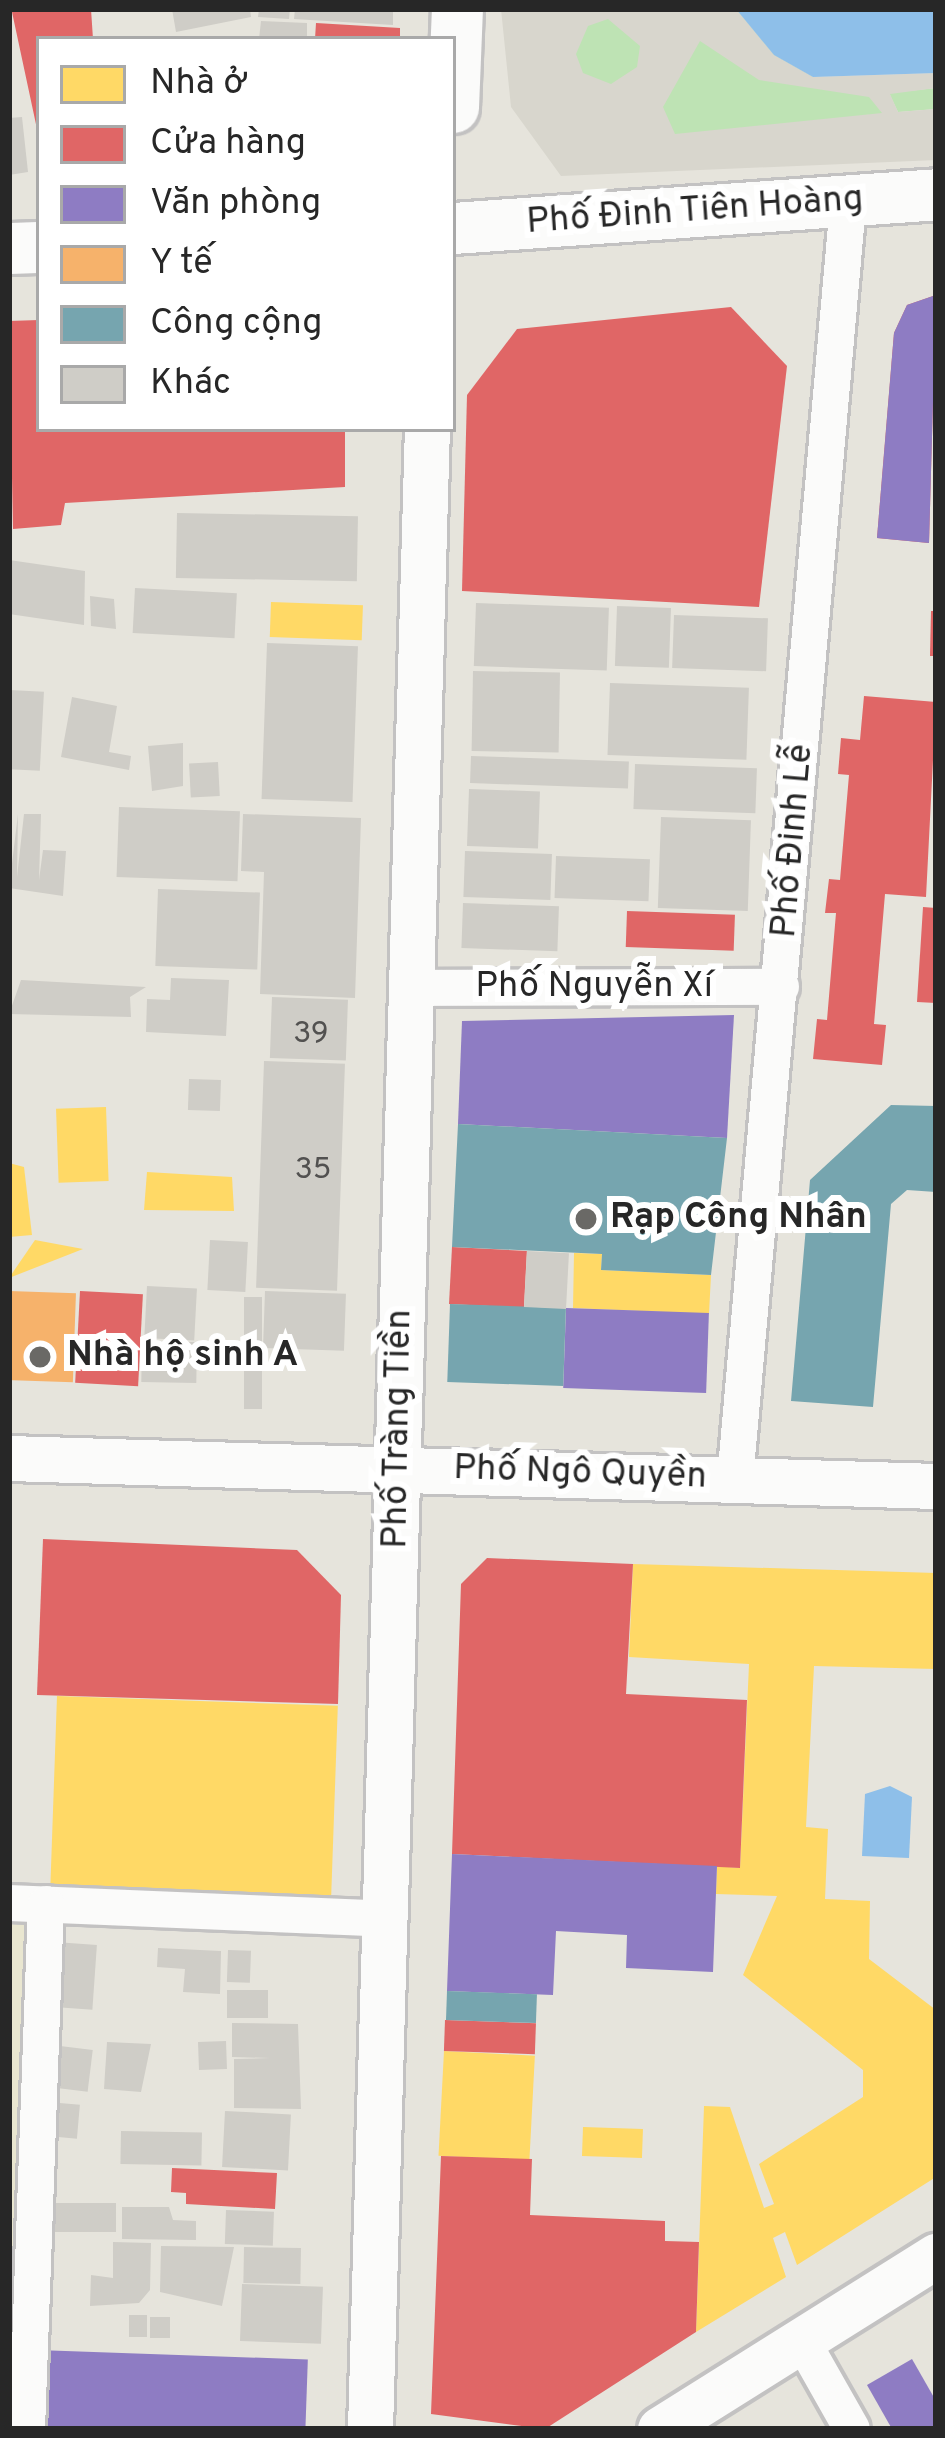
<!DOCTYPE html>
<meta charset="utf-8">
<style>
body{margin:0}
#map{position:relative;width:945px;height:2438px;overflow:hidden;background:#e6e4dc;font-family:Overpass,sans-serif}
div>[style]{position:absolute}
[style*='--x']{left:calc(var(--x)*1px);top:calc(var(--y)*1px);width:calc(var(--w)*1px);rotate:calc(var(--a)*1deg)}
.education>*{inset:0;background:#e9e6d0}
.green>*{inset:0;background:#bee3b4}
.plaza>*{inset:0;background:#d8d6cd}
.water>*{inset:0;background:#8ebfe9}
.homes>*{inset:0;background:#ffd966;transform-origin:0 0}
.shops>*{inset:0;background:#e06666;transform-origin:0 0}
.offices>*{inset:0;background:#8e7cc3;transform-origin:0 0}
.health>*{inset:0;background:#f6b26b;transform-origin:0 0}
.public>*{inset:0;background:#76a5af;transform-origin:0 0}
.building>*{inset:0;background:#cfcdc7;transform-origin:0 0}
.roads{filter:drop-shadow(3px 0 #c3c2c2) drop-shadow(-3px 0 #c3c2c2) drop-shadow(0 3px #c3c2c2) drop-shadow(0 -3px #c3c2c2)}
.minor>*{height:36px;margin:-18px;padding:0 18px;transform-origin:18px;border-radius:18px;background:#fbfbfa}
.tertiary>*{height:45px;margin:-22.5px;padding:0 22.5px;transform-origin:22.5px;border-radius:22.5px;background:#fbfbfa}
.secondary>*{height:51px;margin:-25.5px;padding:0 25.5px;transform-origin:25.5px;border-radius:25.5px;background:#fbfbfa}
.dots>*{width:33px;height:33px;translate:-50% -50%;box-sizing:border-box;border:6px solid #fff;border-radius:50%}
span{translate:-50% -50%;white-space:nowrap;text-align:center;line-height:1.15;-webkit-text-stroke:12px #fff;paint-order:stroke}
.number-label{font-size:30px;color:#525150}
.number-label span{-webkit-text-stroke-width:0}
.street-label{font-size:36px;color:#272727}
.poi-label{font-size:36px;color:#272727;font-weight:700}
.left{translate:0 -50%;text-align:left}
.frame{position:absolute;inset:0;border:12px solid #272727;pointer-events:none}
.legend{position:absolute;left:36px;top:36px;width:420px;height:396px;box-sizing:border-box;background:#fff;border:3px solid #a9a9a9;margin:0;padding:15px 21px;list-style:none;font-size:36px;color:#272727}
.legend li{display:flex;align-items:center;gap:24px;height:60px}
.legend b{width:60px;border:3px solid #a9a9a9}
</style>
<div id="map">
<div class="education">
<i style="clip-path:polygon(9px 1924px,33px 1925px,15px 2429px,9px 2429px)"></i>
</div>
<div class="green">
<i style="clip-path:polygon(521px 9px,736px 9px,774px 55px,813px 77px,871px 79px,892px 132px,614px 148px)"></i>
<i style="clip-path:polygon(936px 88px,936px 109px,898px 112px,889px 93px)"></i>
</div>
<div class="plaza">
<i style="clip-path:polygon(evenodd,501px 9px,736px 9px,774px 55px,813px 77px,936px 73px,936px 88px,890px 94px,898px 112px,936px 109px,936px 160px,561px 176px,511px 107px,501px 9px,608px 19px,640px 46px,637px 67px,611px 84px,583px 73px,576px 54px,588px 26px,608px 19px,501px 9px,700px 41px,759px 80px,869px 97px,882px 113px,675px 134px,663px 107px,700px 41px)"></i>
</div>
<div class="water">
<i style="clip-path:polygon(736px 9px,936px 9px,936px 73px,813px 77px,774px 55px)"></i>
<i style="clip-path:polygon(890px 1786px,912px 1797px,909px 1858px,862px 1856px,865px 1794px)"></i>
</div>
<div class="homes">
<i style="left:271px;top:602px;width:92px;height:35px;rotate:2deg"></i>
<i style="left:106px;top:1107px;width:74px;height:50px;rotate:88deg"></i>
<i style="clip-path:polygon(9px 1163px,24px 1167px,32px 1235px,9px 1237px)"></i>
<i style="clip-path:polygon(147px 1172px,232px 1177px,234px 1211px,144px 1210px)"></i>
<i style="clip-path:polygon(35px 1240px,83px 1249px,9px 1278px)"></i>
<i style="clip-path:polygon(574px 1253px,602px 1254px,601px 1270px,711px 1275px,709px 1314px,573px 1308px)"></i>
<i style="clip-path:polygon(633px 1564px,936px 1573px,936px 1669px,814px 1666px,806px 1827px,828px 1829px,825px 1899px,870px 1901px,869px 1959px,936px 2010px,936px 2177px,797px 2265px,785px 2232px,773px 2238px,786px 2277px,696px 2332px,704px 2106px,730px 2107px,764px 2208px,774px 2204px,759px 2164px,863px 2097px,863px 2070px,743px 1975px,777px 1896px,716px 1894px,717px 1866px,740px 1868px,749px 1664px,629px 1657px)"></i>
<i style="left:57px;top:1696px;width:281px;height:192px;rotate:2deg"></i>
<i style="left:444px;top:2051px;width:91px;height:105px;rotate:3deg"></i>
<i style="left:583px;top:2127px;width:60px;height:29px;rotate:2deg"></i>
</div>
<div class="shops">
<i style="clip-path:polygon(91px 9px,93px 39px,39px 39px,37px 129px,12px 12px)"></i>
<i style="clip-path:polygon(316px 23px,400px 28px,400px 39px,315px 39px)"></i>
<i style="clip-path:polygon(936px 295px,929px 543px,877px 538px,894px 333px,907px 305px)"></i>
<i style="clip-path:polygon(731px 307px,787px 366px,759px 607px,462px 591px,467px 395px,517px 329px)"></i>
<i style="clip-path:polygon(39px 320px,39px 429px,345px 429px,345px 487px,65px 503px,61px 525px,13px 529px,9px 321px)"></i>
<i style="clip-path:polygon(931px 611px,936px 611px,936px 656px,930px 656px)"></i>
<i style="clip-path:polygon(864px 696px,936px 702px,926px 897px,885px 894px,874px 1024px,886px 1025px,882px 1065px,813px 1059px,817px 1019px,827px 1020px,836px 913px,825px 913px,829px 879px,840px 880px,849px 775px,838px 774px,841px 738px,860px 740px)"></i>
<i style="clip-path:polygon(923px 907px,936px 908px,936px 1003px,917px 1002px)"></i>
<i style="left:627px;top:911px;width:108px;height:36px;rotate:2deg"></i>
<i style="left:452px;top:1247px;width:75px;height:57px;rotate:3deg"></i>
<i style="left:80px;top:1291px;width:63px;height:92px;rotate:3deg"></i>
<i style="clip-path:polygon(43px 1539px,297px 1550px,341px 1595px,338px 1704px,37px 1695px)"></i>
<i style="clip-path:polygon(487px 1558px,633px 1564px,626px 1694px,747px 1700px,740px 1868px,452px 1854px,461px 1584px)"></i>
<i style="left:445px;top:2020px;width:91px;height:31px;rotate:2deg"></i>
<i style="clip-path:polygon(441px 2156px,532px 2159px,530px 2215px,665px 2221px,665px 2241px,699px 2242px,696px 2332px,545px 2429px,431px 2414px)"></i>
<i style="clip-path:polygon(172px 2168px,277px 2173px,275px 2209px,186px 2204px,186px 2193px,171px 2192px)"></i>
</div>
<div class="offices">
<i style="clip-path:polygon(936px 295px,929px 543px,877px 538px,894px 333px,907px 305px)"></i>
<i style="clip-path:polygon(734px 1015px,727px 1138px,458px 1124px,462px 1021px)"></i>
<i style="left:566px;top:1308px;width:143px;height:80px;rotate:2deg"></i>
<i style="clip-path:polygon(452px 1854px,717px 1866px,713px 1972px,626px 1968px,627px 1935px,556px 1931px,553px 1995px,447px 1991px)"></i>
<i style="left:37px;top:2350px;width:271px;height:79px;rotate:2deg"></i>
<i style="clip-path:polygon(912px 2359px,936px 2401px,936px 2429px,892px 2429px,867px 2385px)"></i>
</div>
<div class="health">
<i style="left:9px;top:1291px;width:67px;height:89px;rotate:2deg"></i>
</div>
<div class="public">
<i style="clip-path:polygon(891px 1105px,936px 1106px,936px 1192px,907px 1190px,891px 1204px,873px 1407px,791px 1401px,810px 1180px)"></i>
<i style="clip-path:polygon(458px 1124px,727px 1138px,711px 1275px,601px 1270px,602px 1254px,452px 1247px)"></i>
<i style="left:450px;top:1304px;width:116px;height:78px;rotate:2deg"></i>
<i style="left:447px;top:1991px;width:90px;height:29px;rotate:2deg"></i>
</div>
<div class="building">
<i style="clip-path:polygon(172px 9px,250px 9px,251px 17px,176px 32px)"></i>
<i style="clip-path:polygon(259px 9px,290px 9px,289px 19px,258px 17px)"></i>
<i style="clip-path:polygon(295px 9px,393px 9px,393px 25px,294px 19px)"></i>
<i style="clip-path:polygon(261px 21px,307px 23px,307px 39px,259px 39px)"></i>
<i style="clip-path:polygon(22px 117px,28px 172px,9px 175px,9px 118px)"></i>
<i style="left:177px;top:513px;width:181px;height:65px;rotate:1deg"></i>
<i style="clip-path:polygon(9px 560px,85px 571px,84px 625px,9px 614px)"></i>
<i style="left:135px;top:588px;width:102px;height:45px;rotate:3deg"></i>
<i style="clip-path:polygon(90px 596px,114px 599px,116px 629px,91px 626px)"></i>
<i style="left:476px;top:603px;width:133px;height:63px;rotate:2deg"></i>
<i style="left:617px;top:606px;width:54px;height:60px;rotate:2deg"></i>
<i style="left:674px;top:615px;width:94px;height:53px;rotate:2deg"></i>
<i style="left:267px;top:643px;width:91px;height:156px;rotate:2deg"></i>
<i style="left:473px;top:671px;width:87px;height:80px;rotate:1deg"></i>
<i style="left:610px;top:683px;width:139px;height:72px;rotate:2deg"></i>
<i style="left:9px;top:690px;width:35px;height:79px;rotate:3deg"></i>
<i style="clip-path:polygon(72px 697px,117px 706px,109px 752px,131px 756px,129px 770px,61px 757px)"></i>
<i style="clip-path:polygon(183px 743px,183px 786px,152px 791px,148px 746px)"></i>
<i style="left:471px;top:756px;width:158px;height:27px;rotate:2deg"></i>
<i style="left:218px;top:762px;width:34px;height:29px;rotate:87deg"></i>
<i style="left:635px;top:764px;width:122px;height:45px;rotate:2deg"></i>
<i style="left:469px;top:789px;width:71px;height:57px;rotate:2deg"></i>
<i style="left:119px;top:807px;width:121px;height:70px;rotate:2deg"></i>
<i style="clip-path:polygon(18px 814px,17px 877px,24px 814px,41px 814px,39px 880px,43px 850px,66px 851px,63px 896px,9px 888px)"></i>
<i style="clip-path:polygon(243px 814px,361px 818px,355px 998px,260px 994px,264px 872px,241px 871px)"></i>
<i style="left:661px;top:817px;width:90px;height:91px;rotate:2deg"></i>
<i style="left:465px;top:851px;width:87px;height:46px;rotate:2deg"></i>
<i style="left:556px;top:856px;width:94px;height:42px;rotate:2deg"></i>
<i style="left:158px;top:889px;width:102px;height:77px;rotate:2deg"></i>
<i style="left:463px;top:903px;width:96px;height:45px;rotate:2deg"></i>
<i style="clip-path:polygon(171px 978px,229px 980px,226px 1036px,146px 1032px,147px 999px,170px 1000px)"></i>
<i style="clip-path:polygon(21px 980px,146px 987px,130px 997px,131px 1017px,9px 1014px)"></i>
<i style="left:272px;top:997px;width:76px;height:61px;rotate:2deg"></i>
<i style="left:264px;top:1061px;width:81px;height:227px;rotate:2deg"></i>
<i style="left:189px;top:1079px;width:32px;height:31px;rotate:2deg"></i>
<i style="left:210px;top:1240px;width:38px;height:50px;rotate:3deg"></i>
<i style="left:527px;top:1251px;width:42px;height:56px;rotate:3deg"></i>
<i style="left:147px;top:1286px;width:50px;height:52px;rotate:3deg"></i>
<i style="left:265px;top:1291px;width:81px;height:57px;rotate:2deg"></i>
<i style="left:244px;top:1297px;width:18px;height:112px"></i>
<i style="left:142px;top:1341px;width:55px;height:41px;rotate:1deg"></i>
<i style="left:55px;top:1942px;width:42px;height:65px;rotate:4deg"></i>
<i style="clip-path:polygon(158px 1948px,221px 1951px,220px 1994px,183px 1992px,185px 1969px,157px 1967px)"></i>
<i style="left:228px;top:1950px;width:23px;height:32px;rotate:2deg"></i>
<i style="left:227px;top:1990px;width:41px;height:28px"></i>
<i style="clip-path:polygon(232px 2023px,298px 2024px,301px 2109px,234px 2108px,234px 2059px,270px 2058px,232px 2057px)"></i>
<i style="left:226px;top:2041px;width:28px;height:28px;rotate:88deg"></i>
<i style="clip-path:polygon(107px 2042px,151px 2044px,141px 2092px,104px 2089px)"></i>
<i style="left:60px;top:2046px;width:33px;height:42px;rotate:7deg"></i>
<i style="left:48px;top:2102px;width:32px;height:34px;rotate:5deg"></i>
<i style="left:225px;top:2111px;width:66px;height:56px;rotate:3deg"></i>
<i style="left:121px;top:2131px;width:81px;height:33px;rotate:1deg"></i>
<i style="left:46px;top:2203px;width:70px;height:29px"></i>
<i style="clip-path:polygon(122px 2207px,169px 2207px,173px 2220px,196px 2221px,196px 2240px,122px 2239px)"></i>
<i style="left:226px;top:2210px;width:48px;height:34px;rotate:2deg"></i>
<i style="clip-path:polygon(113px 2242px,151px 2243px,150px 2290px,139px 2303px,90px 2306px,91px 2275px,113px 2278px)"></i>
<i style="clip-path:polygon(161px 2246px,234px 2247px,222px 2306px,160px 2292px)"></i>
<i style="left:244px;top:2247px;width:57px;height:36px;rotate:1deg"></i>
<i style="left:242px;top:2284px;width:81px;height:57px;rotate:2deg"></i>
<i style="left:129px;top:2315px;width:18px;height:22px"></i>
<i style="left:150px;top:2317px;width:20px;height:21px"></i>
</div>
<div class="roads">
<div class="minor">
<i style="--x:407;--y:988;--w:374;--a:-0.2"></i>
<i style="--x:735;--y:1480;--w:1282;--a:-84.94"></i>
<i style="--x:9;--y:1903;--w:378;--a:2.4"></i>
<i style="--x:801;--y:2339;--w:103;--a:60.5"></i>
<i style="--x:27;--y:2429;--w:525;--a:-87.93"></i>
</div>
<div class="tertiary">
<i style="--x:9;--y:1458;--w:927;--a:1.73"></i>
<i style="--x:370;--y:2429;--w:2001;--a:-88.37"></i>
<i style="--x:660;--y:2429;--w:326;--a:-32.1"></i>
</div>
<div class="secondary">
<i style="--x:453;--y:107;--w:98;--a:-87.7"></i>
<i style="--x:453;--y:228;--w:484;--a:-4"></i>
<i style="--x:9;--y:248;--w:30;--a:-2"></i>
</div>
</div>
<div class="dots">
<i style="left:586px;top:1219px;background:#6a6966"></i>
<i style="left:40px;top:1357px;background:#6a6966"></i>
</div>
<div class="number-label">
<span style="left:311px;top:1035px">39</span>
<span style="left:313px;top:1171px">35</span>
</div>
<div class="street-label">
<span style="left:695px;top:212px;rotate:-4deg">Phố Đinh Tiên Hoàng</span>
<span style="left:794px;top:841px;rotate:-85deg">Phố Đinh Lễ</span>
<span style="left:594px;top:988px">Phố Nguyễn Xí</span>
<span style="left:399px;top:1429px;rotate:-89deg">Phố Tràng Tiền</span>
<span style="left:580px;top:1474px;rotate:2deg">Phố Ngô Quyền</span>
</div>
<div class="poi-label">
<span class="left" style="left:610px;top:1219px">Rạp Công Nhân</span>
<span class="left" style="left:67px;top:1357px">Nhà hộ sinh A</span>
</div>
<div class="frame"></div>
<ul class="legend">
<li><b style="height:33px;background:#ffd966"></b>Nhà ở</li>
<li><b style="height:33px;background:#e06666"></b>Cửa hàng</li>
<li><b style="height:33px;background:#8e7cc3"></b>Văn phòng</li>
<li><b style="height:33px;background:#f6b26b"></b>Y tế</li>
<li><b style="height:33px;background:#76a5af"></b>Công cộng</li>
<li><b style="height:33px;background:#cfcdc7"></b>Khác</li>
</ul>
</div>
